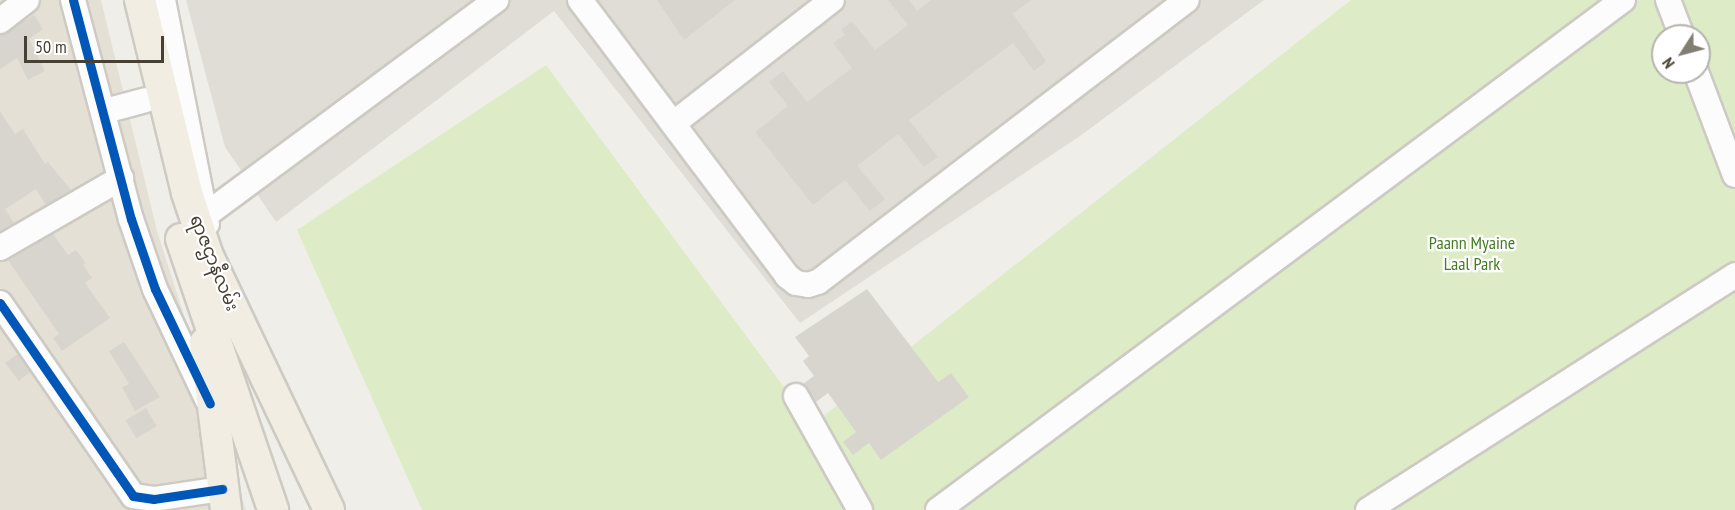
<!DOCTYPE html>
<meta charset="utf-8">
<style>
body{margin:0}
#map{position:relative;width:1735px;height:510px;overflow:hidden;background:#f0eee8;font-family:"PT Sans Narrow","Noto Sans Myanmar",sans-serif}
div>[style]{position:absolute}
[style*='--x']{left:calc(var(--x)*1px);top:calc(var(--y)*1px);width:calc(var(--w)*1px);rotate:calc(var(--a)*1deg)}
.residential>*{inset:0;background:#e5e0d5}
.industrial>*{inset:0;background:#e0ddd6}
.green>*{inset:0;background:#ddecc6}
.building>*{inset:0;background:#d8d5cf;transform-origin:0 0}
.roads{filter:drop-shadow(2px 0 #cdcac4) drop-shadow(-2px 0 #cdcac4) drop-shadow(0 2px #cdcac4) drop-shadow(0 -2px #cdcac4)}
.minor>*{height:24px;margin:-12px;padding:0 12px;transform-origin:12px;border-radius:12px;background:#fdfcfc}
.major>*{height:30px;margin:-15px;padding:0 15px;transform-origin:15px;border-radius:15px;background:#f1ede3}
.cycleway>*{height:9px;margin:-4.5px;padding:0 4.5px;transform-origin:4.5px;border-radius:4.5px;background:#0057b8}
span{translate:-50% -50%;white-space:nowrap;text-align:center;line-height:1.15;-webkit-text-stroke:4.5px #fff;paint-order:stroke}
.park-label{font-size:18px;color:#447c24}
.street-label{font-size:18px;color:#474034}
.north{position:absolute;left:1651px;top:24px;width:60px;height:60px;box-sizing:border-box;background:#fff;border:2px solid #b5b3ae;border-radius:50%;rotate:234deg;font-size:16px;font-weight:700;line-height:24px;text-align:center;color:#474034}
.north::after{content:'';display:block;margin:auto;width:21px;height:27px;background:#827d73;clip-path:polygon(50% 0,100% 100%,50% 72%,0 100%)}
.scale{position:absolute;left:24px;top:36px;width:140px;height:27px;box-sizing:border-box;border:3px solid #474034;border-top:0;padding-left:8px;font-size:18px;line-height:21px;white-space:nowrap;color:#474034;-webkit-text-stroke:4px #fff;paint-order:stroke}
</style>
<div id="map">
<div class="residential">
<i style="clip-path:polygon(0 0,101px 0,157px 231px,246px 510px,0 510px)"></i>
</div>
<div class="industrial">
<i style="clip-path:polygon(186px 0,1264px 0,1080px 136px,800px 323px,554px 11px,276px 222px,225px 147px)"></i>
</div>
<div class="green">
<i style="clip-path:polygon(evenodd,1351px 0,1735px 0,1735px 510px,422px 510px,297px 230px,546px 65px,812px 425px,1351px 0,1663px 36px,1699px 36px,1699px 72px,1663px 72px,1663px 36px)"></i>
</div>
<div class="building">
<i style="clip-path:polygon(657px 0,735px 0,684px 40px)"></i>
<i style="clip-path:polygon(888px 0,909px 0,917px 11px,931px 0,1031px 0,1013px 14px,1046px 61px,1034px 71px,1013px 43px,909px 120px,938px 157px,924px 167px,898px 134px,857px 166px,885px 199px,870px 211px,845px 180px,813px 205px,755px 132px,788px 106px,769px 82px,783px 71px,807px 102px,852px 68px,833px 43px,845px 35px,841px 30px,852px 21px,875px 50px,908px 25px)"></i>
<i style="clip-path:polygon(34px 15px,43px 29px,29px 39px,45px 71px,28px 80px,17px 58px,0 69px,0 36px)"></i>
<i style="clip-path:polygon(0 111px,15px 134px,23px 129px,45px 164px,48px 162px,71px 190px,46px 205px,36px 189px,5px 209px,14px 223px,0 232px)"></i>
<i style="clip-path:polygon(53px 234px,68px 255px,76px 250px,86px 263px,83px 265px,92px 278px,85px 283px,110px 318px,62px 351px,53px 338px,59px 334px,8px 260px)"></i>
<i style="clip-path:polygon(867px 289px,938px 382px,951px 373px,969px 397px,881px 460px,869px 443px,853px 455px,843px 442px,856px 432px,828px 393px,816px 402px,803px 384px,814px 376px,803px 361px,809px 356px,795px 337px)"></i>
<i style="clip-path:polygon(124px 342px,160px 397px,135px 411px,122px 387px,129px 384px,109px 351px)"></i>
<i style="clip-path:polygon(18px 354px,30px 372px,19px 381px,5px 363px)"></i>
<i style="left:146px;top:408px;width:21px;height:24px;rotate:59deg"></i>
</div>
<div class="roads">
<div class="minor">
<i style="--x:73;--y:0;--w:227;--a:75.2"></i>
<i style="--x:131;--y:219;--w:74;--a:71.1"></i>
<i style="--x:155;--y:289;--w:122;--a:64.7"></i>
<i style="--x:163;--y:0;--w:228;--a:78.9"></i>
<i style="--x:580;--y:0;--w:345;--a:53.1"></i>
<i style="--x:787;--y:276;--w:11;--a:38"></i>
<i style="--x:796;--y:283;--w:12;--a:9"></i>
<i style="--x:808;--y:285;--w:10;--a:-17"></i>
<i style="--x:818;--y:282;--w:464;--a:-37.4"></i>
<i style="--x:1668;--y:0;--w:39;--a:69"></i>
<i style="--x:0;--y:21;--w:34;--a:-38"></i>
<i style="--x:1696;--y:72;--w:110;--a:69.3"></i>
<i style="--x:105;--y:111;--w:42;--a:-15"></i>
<i style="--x:674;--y:123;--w:200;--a:-37.9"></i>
<i style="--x:207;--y:214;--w:360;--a:-36.5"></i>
<i style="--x:0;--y:248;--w:140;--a:-30"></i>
<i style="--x:0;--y:303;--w:234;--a:55.4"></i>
<i style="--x:133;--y:496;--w:21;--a:8"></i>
<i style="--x:154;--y:499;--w:69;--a:-8.4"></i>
<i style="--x:796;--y:396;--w:131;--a:60.7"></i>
<i style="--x:938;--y:510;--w:854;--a:-36.67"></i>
<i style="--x:1368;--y:510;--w:436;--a:-32.6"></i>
</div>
<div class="major">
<i style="--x:140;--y:0;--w:199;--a:76.3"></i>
<i style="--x:187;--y:193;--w:66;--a:71.6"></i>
<i style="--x:208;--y:256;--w:281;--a:64.5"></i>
<i style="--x:181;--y:239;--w:286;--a:71.2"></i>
<i style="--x:205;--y:343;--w:168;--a:82.8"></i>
</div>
</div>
<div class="cycleway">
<i style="--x:73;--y:0;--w:227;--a:75.2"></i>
<i style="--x:131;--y:219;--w:74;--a:71.1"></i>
<i style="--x:155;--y:289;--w:127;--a:64.4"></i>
<i style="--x:0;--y:303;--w:234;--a:55.4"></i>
<i style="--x:133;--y:496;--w:21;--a:8"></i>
<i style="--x:154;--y:499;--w:69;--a:-8.4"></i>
</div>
<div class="park-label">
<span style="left:1472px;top:254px">Paann Myaine<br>Laal Park</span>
</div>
<div class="street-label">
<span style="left:214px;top:263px;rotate:68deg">ရာဇဌာနီလမ်း</span>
</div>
<div class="north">N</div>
<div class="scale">50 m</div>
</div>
